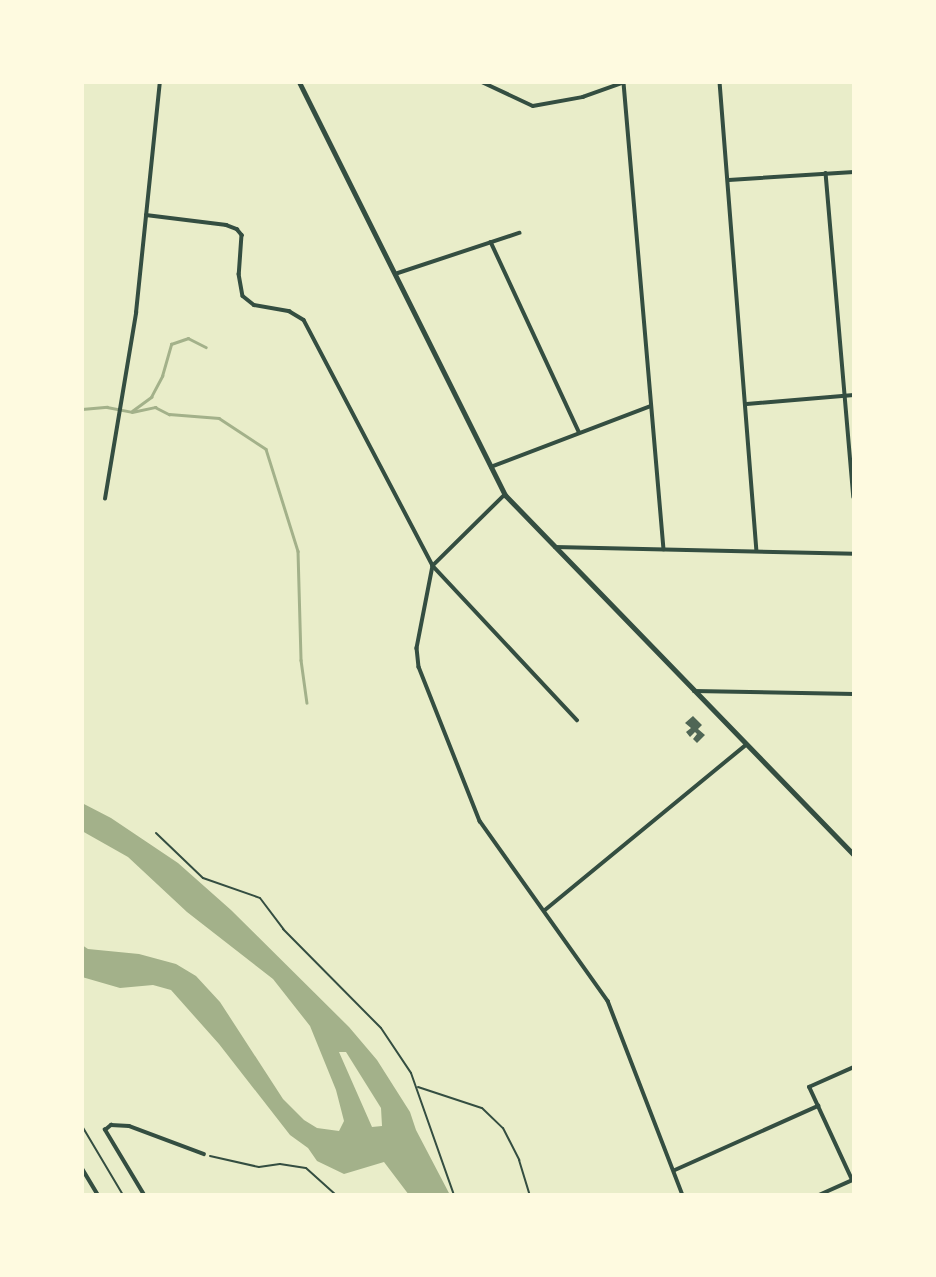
<!DOCTYPE html>
<style>
body{margin:0}
#map{position:relative;width:936px;height:1277px;overflow:hidden;background:#e9edc9;font-family:Overpass,sans-serif}
div>[style]{position:absolute}
[style*='--x']{left:calc(var(--x)*1px);top:calc(var(--y)*1px);width:calc(var(--w)*1px);rotate:calc(var(--a)*1deg)}
.water>*{inset:0;background:#a3b18a}
.stream>*{height:2.5px;margin:-1.25px;padding:0 1.25px;transform-origin:1.25px;border-radius:1.25px;background:#a3b18a}
.building>*{inset:0;background:#4f6655}
.path>*{height:2px;margin:-1px;padding:0 1px;transform-origin:1px;border-radius:1px;background:#344e41}
.minor>*{height:3.5px;margin:-1.75px;padding:0 1.75px;transform-origin:1.75px;border-radius:1.75px;background:#344e41}
.secondary>*{height:5px;margin:-2.5px;padding:0 2.5px;transform-origin:2.5px;border-radius:2.5px;background:#344e41}
span{translate:-50% -50%;white-space:nowrap;text-align:center;line-height:1.15;-webkit-text-stroke:7px #fefae0;paint-order:stroke}
.frame{position:absolute;inset:0;border:84px solid #fefae0;pointer-events:none}
</style>
<div id="map">
<div class="water">
<i style="clip-path:polygon(evenodd,82px 803px,111px 818px,178px 863px,231px 910px,349px 1027px,377px 1060px,410px 1112px,416px 1130px,450px 1195px,409px 1195px,384px 1162px,344px 1174px,317px 1161px,308px 1148px,290px 1135px,219px 1044px,171px 990px,153px 985px,120px 988px,82px 977px,82px 945px,88px 949px,139px 954px,176px 964px,196px 976px,220px 1002px,283px 1099px,304px 1120px,317px 1128px,339px 1131px,344px 1121px,336px 1090px,310px 1026px,273px 979px,187px 912px,128px 857px,82px 831px,82px 803px,339px 1052px,346px 1052px,381px 1108px,382px 1126px,372px 1127px,339px 1052px)"></i>
</div>
<div class="stream">
<i style="--x:82;--y:409;--w:25;--a:-5"></i>
<i style="--x:107;--y:407;--w:25;--a:11"></i>
<i style="--x:132;--y:412;--w:24;--a:-12"></i>
<i style="--x:155;--y:407;--w:16;--a:27"></i>
<i style="--x:169;--y:414;--w:50;--a:4.6"></i>
<i style="--x:219;--y:418;--w:56;--a:33.4"></i>
<i style="--x:266;--y:449;--w:107;--a:72.6"></i>
<i style="--x:298;--y:551;--w:109;--a:88.4"></i>
<i style="--x:301;--y:660;--w:43;--a:82.1"></i>
<i style="--x:132;--y:411;--w:24;--a:-36"></i>
<i style="--x:151;--y:397;--w:24;--a:-62"></i>
<i style="--x:162;--y:376;--w:33;--a:-74"></i>
<i style="--x:171;--y:344;--w:18;--a:-19"></i>
<i style="--x:188;--y:338;--w:20;--a:27"></i>
</div>
<div class="building">
<i style="clip-path:polygon(693px 716px,702px 725px,698px 729px,705px 735px,697px 743px,693px 739px,697px 734px,695px 732px,690px 737px,686px 732px,691px 728px,685px 723px)"></i>
</div>
<div class="path">
<i style="--x:156;--y:833;--w:65;--a:43.8"></i>
<i style="--x:203;--y:878;--w:60;--a:19.3"></i>
<i style="--x:260;--y:898;--w:39;--a:53"></i>
<i style="--x:283;--y:929;--w:139;--a:45.3"></i>
<i style="--x:381;--y:1028;--w:54;--a:56.3"></i>
<i style="--x:411;--y:1073;--w:129;--a:70.6"></i>
<i style="--x:418;--y:1087;--w:67;--a:18.2"></i>
<i style="--x:482;--y:1108;--w:29;--a:44"></i>
<i style="--x:503;--y:1128;--w:36;--a:63"></i>
<i style="--x:519;--y:1160;--w:37;--a:73"></i>
<i style="--x:82;--y:1126;--w:80;--a:59.3"></i>
<i style="--x:210;--y:1156;--w:50;--a:12.7"></i>
<i style="--x:259;--y:1167;--w:21;--a:-8"></i>
<i style="--x:280;--y:1164;--w:26;--a:9"></i>
<i style="--x:306;--y:1168;--w:40;--a:42"></i>
</div>
<div class="minor">
<i style="--x:482;--y:82;--w:56;--a:25.2"></i>
<i style="--x:533;--y:106;--w:51;--a:-10.2"></i>
<i style="--x:583;--y:97;--w:45;--a:-19.7"></i>
<i style="--x:720;--y:82;--w:470;--a:85.5"></i>
<i style="--x:624;--y:83;--w:468;--a:85.1"></i>
<i style="--x:826;--y:173;--w:325;--a:85.1"></i>
<i style="--x:729;--y:180;--w:125;--a:-3.7"></i>
<i style="--x:146;--y:215;--w:81;--a:7.1"></i>
<i style="--x:226;--y:225;--w:12;--a:20"></i>
<i style="--x:237;--y:229;--w:8;--a:50"></i>
<i style="--x:242;--y:235;--w:39;--a:94"></i>
<i style="--x:239;--y:274;--w:22;--a:80"></i>
<i style="--x:243;--y:296;--w:14;--a:39"></i>
<i style="--x:254;--y:305;--w:36;--a:10"></i>
<i style="--x:289;--y:311;--w:17;--a:31"></i>
<i style="--x:304;--y:320;--w:278;--a:62.3"></i>
<i style="--x:433;--y:566;--w:211;--a:46.9"></i>
<i style="--x:491;--y:242;--w:209;--a:65.1"></i>
<i style="--x:395;--y:274;--w:131;--a:-18.3"></i>
<i style="--x:747;--y:404;--w:107;--a:-4.8"></i>
<i style="--x:491;--y:467;--w:171;--a:-20.9"></i>
<i style="--x:505;--y:495;--w:101;--a:135.4"></i>
<i style="--x:433;--y:566;--w:84;--a:101"></i>
<i style="--x:417;--y:648;--w:19;--a:84"></i>
<i style="--x:419;--y:667;--w:166;--a:68.4"></i>
<i style="--x:480;--y:821;--w:221;--a:54.6"></i>
<i style="--x:608;--y:1001;--w:208;--a:68.9"></i>
<i style="--x:105;--y:499;--w:189;--a:-80.5"></i>
<i style="--x:136;--y:313;--w:232;--a:-84.1"></i>
<i style="--x:555;--y:547;--w:299;--a:1.3"></i>
<i style="--x:694;--y:691;--w:160;--a:1.1"></i>
<i style="--x:545;--y:910;--w:260;--a:-39.4"></i>
<i style="--x:82;--y:1168;--w:31;--a:59"></i>
<i style="--x:675;--y:1170;--w:157;--a:-24.1"></i>
<i style="--x:852;--y:1180;--w:102;--a:-114.8"></i>
<i style="--x:809;--y:1087;--w:49;--a:-24"></i>
<i style="--x:144;--y:1195;--w:76;--a:-121"></i>
<i style="--x:105;--y:1130;--w:8;--a:-40"></i>
<i style="--x:111;--y:1125;--w:18;--a:3"></i>
<i style="--x:129;--y:1126;--w:80;--a:20.5"></i>
<i style="--x:819;--y:1195;--w:36;--a:-24"></i>
</div>
<div class="secondary">
<i style="--x:299;--y:82;--w:462;--a:63.5"></i>
<i style="--x:505;--y:495;--w:501;--a:45.89"></i>
</div>
<div class="frame"></div>
</div>
